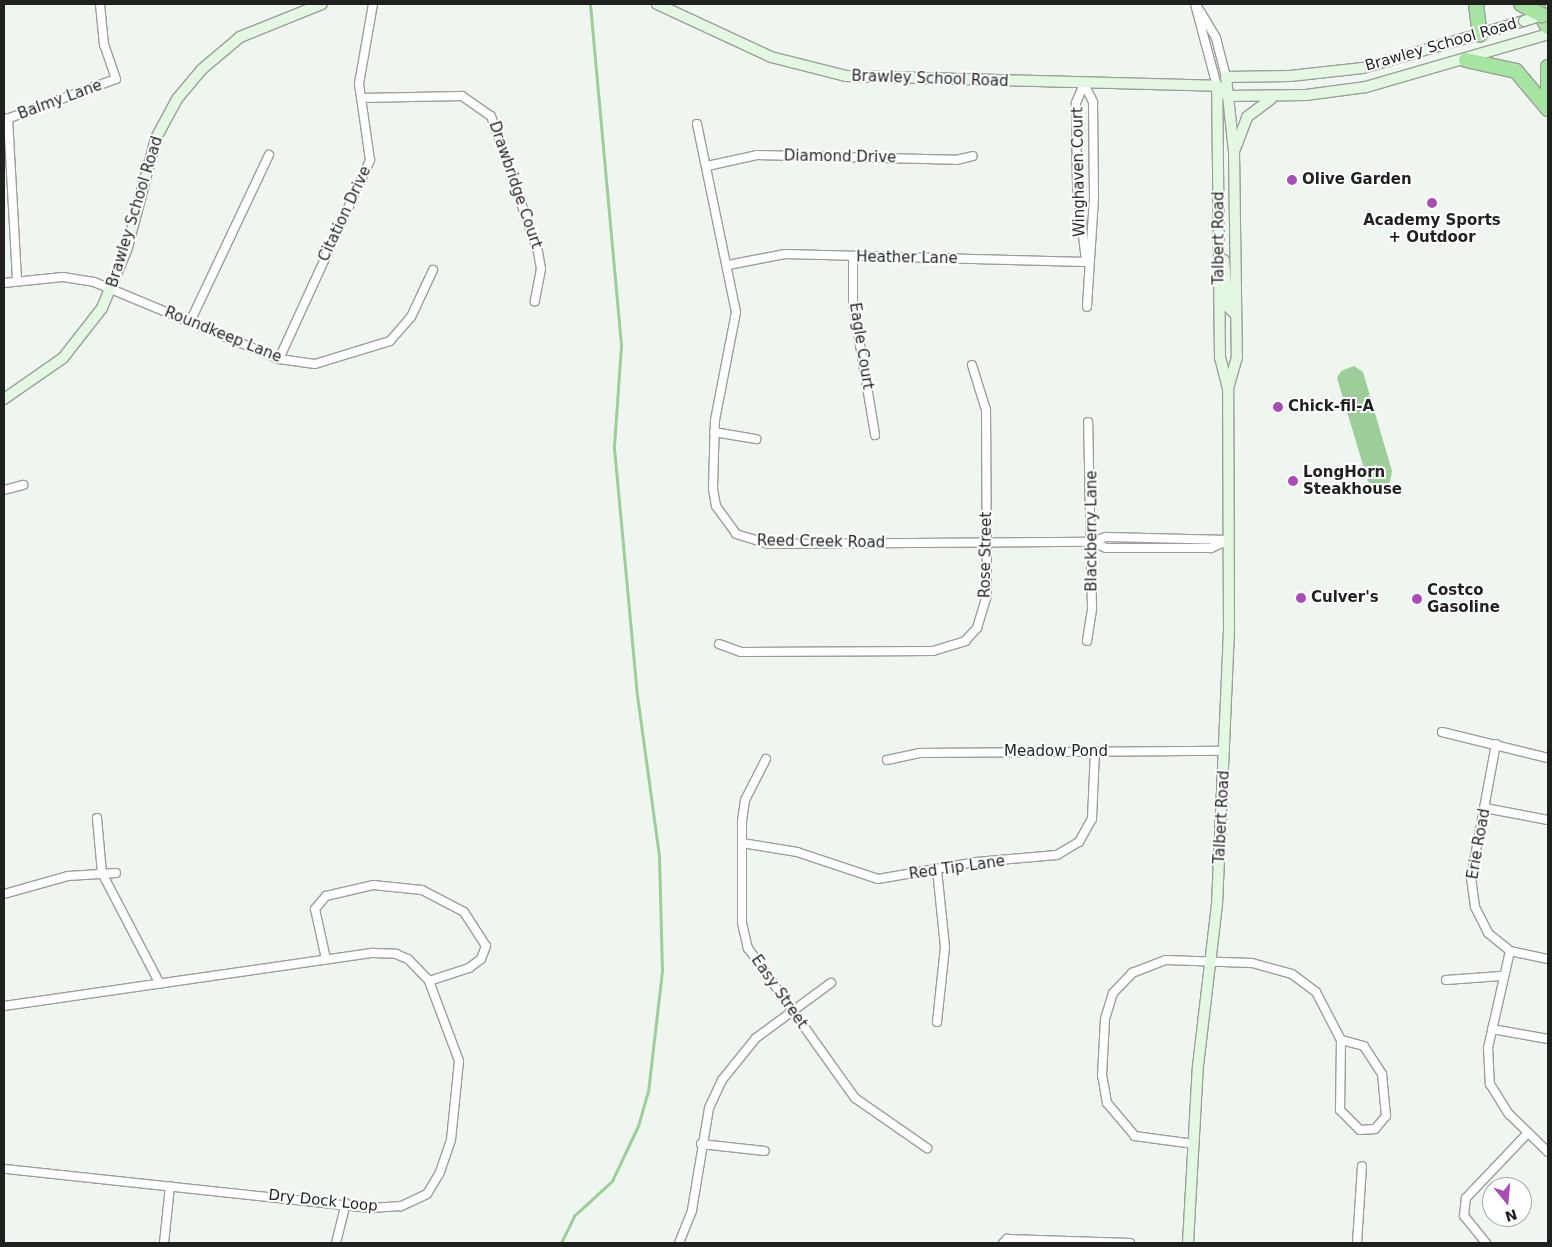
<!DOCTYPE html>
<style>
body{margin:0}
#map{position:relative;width:1552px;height:1247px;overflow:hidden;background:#eff6ef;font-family:"DejaVu Sans",sans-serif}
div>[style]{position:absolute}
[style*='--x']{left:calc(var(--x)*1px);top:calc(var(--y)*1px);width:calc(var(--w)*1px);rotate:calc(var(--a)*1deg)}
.water>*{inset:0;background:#9dce99}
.stream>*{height:2.5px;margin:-1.25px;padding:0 1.25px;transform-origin:1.25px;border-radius:1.25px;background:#9dce99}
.roads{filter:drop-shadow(1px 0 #9aa099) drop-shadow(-1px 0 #9aa099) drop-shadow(0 1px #9aa099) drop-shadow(0 -1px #9aa099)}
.street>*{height:8px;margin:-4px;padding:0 4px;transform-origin:4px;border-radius:4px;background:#fff}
.secondary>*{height:10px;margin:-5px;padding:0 5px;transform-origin:5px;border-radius:5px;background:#e4f7e3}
.highway>*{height:14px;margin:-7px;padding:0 7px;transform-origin:7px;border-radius:7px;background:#a6e5a1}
.bridges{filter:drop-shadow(1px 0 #9aa099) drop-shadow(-1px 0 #9aa099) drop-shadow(0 1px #9aa099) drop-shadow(0 -1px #9aa099)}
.secondary-bridge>*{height:10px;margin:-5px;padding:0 5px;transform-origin:5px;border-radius:5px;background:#e4f7e3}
.highway-bridge>*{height:14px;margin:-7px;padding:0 7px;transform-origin:7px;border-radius:7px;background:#a6e5a1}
.dots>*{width:14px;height:14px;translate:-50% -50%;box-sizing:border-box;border:2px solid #fff;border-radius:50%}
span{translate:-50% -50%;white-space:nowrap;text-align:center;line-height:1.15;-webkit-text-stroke:4px #fff;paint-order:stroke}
.street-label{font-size:15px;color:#1f211f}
.poi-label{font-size:15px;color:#1f211f;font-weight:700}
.left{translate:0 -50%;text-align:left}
.frame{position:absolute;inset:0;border:5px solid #1f211f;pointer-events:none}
.north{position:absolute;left:1482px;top:1177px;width:50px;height:50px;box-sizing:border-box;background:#fff;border:1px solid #a5a6a5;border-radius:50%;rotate:163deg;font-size:14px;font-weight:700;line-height:20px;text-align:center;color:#1f211f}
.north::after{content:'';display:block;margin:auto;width:18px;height:22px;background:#aa4cb6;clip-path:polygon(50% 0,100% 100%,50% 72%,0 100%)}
</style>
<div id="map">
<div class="water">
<i style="clip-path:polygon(1354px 366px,1363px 372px,1392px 471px,1390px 482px,1380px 487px,1368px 482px,1337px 378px,1341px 371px)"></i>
</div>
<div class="stream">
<i style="--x:561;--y:1243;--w:30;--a:-64"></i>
<i style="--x:574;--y:1216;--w:52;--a:-42.6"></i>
<i style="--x:612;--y:1181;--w:61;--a:-64.7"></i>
<i style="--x:638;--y:1126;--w:35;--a:-74"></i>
<i style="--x:648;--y:1092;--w:122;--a:-83.4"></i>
<i style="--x:662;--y:971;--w:115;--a:-91.5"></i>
<i style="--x:659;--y:856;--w:162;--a:-97.8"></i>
<i style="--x:637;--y:696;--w:251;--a:-95.3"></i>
<i style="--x:614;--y:446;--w:101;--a:-86"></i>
<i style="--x:621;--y:345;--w:342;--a:-95.2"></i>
</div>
<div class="roads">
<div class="street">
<i style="--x:1195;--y:4;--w:85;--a:75"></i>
<i style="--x:1197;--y:6;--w:37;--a:59"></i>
<i style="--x:1216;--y:38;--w:40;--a:75.6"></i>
<i style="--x:1084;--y:84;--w:20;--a:63"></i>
<i style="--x:1093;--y:102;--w:96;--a:89.4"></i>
<i style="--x:1094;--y:198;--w:109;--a:93.7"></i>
<i style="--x:1084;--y:84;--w:21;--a:113"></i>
<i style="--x:1076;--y:103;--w:83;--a:89.3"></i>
<i style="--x:1077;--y:186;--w:75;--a:83.1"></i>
<i style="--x:361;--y:98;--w:101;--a:-1.1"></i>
<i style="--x:462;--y:96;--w:35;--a:35"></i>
<i style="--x:491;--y:116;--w:144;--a:70.9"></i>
<i style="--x:538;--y:252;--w:17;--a:80"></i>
<i style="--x:541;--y:269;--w:33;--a:101"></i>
<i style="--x:8;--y:118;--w:162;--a:86.8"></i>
<i style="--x:4;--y:120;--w:119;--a:-20.1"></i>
<i style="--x:116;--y:79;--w:36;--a:-109"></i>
<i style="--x:104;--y:45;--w:41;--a:-95.6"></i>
<i style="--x:697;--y:124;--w:192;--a:78.3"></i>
<i style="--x:736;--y:312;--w:110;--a:101"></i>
<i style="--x:715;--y:420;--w:69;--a:91.7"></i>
<i style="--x:713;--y:489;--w:17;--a:80"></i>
<i style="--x:716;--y:506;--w:34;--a:54"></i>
<i style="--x:736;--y:534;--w:34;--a:17"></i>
<i style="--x:768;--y:544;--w:324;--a:-0.4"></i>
<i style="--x:1092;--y:542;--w:15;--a:-20"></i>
<i style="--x:1106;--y:537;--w:123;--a:1.4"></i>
<i style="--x:707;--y:166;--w:51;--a:-12.4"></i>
<i style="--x:757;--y:155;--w:199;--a:1.4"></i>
<i style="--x:956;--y:160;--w:17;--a:-13"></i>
<i style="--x:853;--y:257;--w:46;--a:90"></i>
<i style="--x:853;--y:303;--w:134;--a:80.5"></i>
<i style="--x:728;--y:265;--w:58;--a:-10.9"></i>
<i style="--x:785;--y:254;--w:301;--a:1.5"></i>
<i style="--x:4;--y:283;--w:59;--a:-5.8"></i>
<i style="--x:63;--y:277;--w:31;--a:9"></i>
<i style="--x:94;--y:282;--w:200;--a:22.6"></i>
<i style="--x:279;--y:359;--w:36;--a:8"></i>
<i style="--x:315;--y:364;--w:78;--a:-17"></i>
<i style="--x:390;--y:341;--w:32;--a:-49"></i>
<i style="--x:411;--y:317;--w:52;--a:-64.9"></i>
<i style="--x:190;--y:322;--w:185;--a:-64.7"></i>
<i style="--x:279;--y:359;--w:219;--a:-65.4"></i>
<i style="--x:370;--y:160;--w:77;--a:-98.2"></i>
<i style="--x:359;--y:84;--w:81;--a:-80.1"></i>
<i style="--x:714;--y:432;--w:43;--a:9.5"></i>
<i style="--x:4;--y:490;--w:20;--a:-15"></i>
<i style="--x:1092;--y:542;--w:15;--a:23"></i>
<i style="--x:1106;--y:548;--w:105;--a:0"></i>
<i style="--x:1211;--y:548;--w:20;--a:-24"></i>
<i style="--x:1087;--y:641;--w:33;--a:-81"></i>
<i style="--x:1092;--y:608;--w:186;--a:-91.2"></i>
<i style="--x:719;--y:644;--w:23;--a:20"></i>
<i style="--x:741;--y:652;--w:192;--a:-0.3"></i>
<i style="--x:933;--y:651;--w:34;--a:-17"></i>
<i style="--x:965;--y:641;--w:18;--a:-47"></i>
<i style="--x:977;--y:628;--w:34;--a:-73"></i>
<i style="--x:987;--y:596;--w:186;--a:-90.3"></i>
<i style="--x:986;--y:410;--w:47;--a:-107.3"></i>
<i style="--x:1442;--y:732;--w:109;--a:13.8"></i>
<i style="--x:1496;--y:744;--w:136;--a:100.6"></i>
<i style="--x:1471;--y:878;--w:29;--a:82"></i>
<i style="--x:1475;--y:907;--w:29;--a:63"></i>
<i style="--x:1488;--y:933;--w:28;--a:39"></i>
<i style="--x:1510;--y:951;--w:39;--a:12"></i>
<i style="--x:766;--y:759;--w:46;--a:117.1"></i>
<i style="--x:745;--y:800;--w:22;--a:98"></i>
<i style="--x:742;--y:822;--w:101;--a:90"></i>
<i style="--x:742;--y:923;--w:26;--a:77"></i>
<i style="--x:748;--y:948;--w:184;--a:54.5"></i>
<i style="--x:855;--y:1098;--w:88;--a:34.8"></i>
<i style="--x:887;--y:760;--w:33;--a:-12"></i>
<i style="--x:919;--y:753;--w:306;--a:-0.4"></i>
<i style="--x:1485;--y:808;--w:64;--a:10.8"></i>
<i style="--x:97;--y:818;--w:55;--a:84.8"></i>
<i style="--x:102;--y:873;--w:125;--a:62.4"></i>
<i style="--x:742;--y:843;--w:56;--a:9.3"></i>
<i style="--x:797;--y:852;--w:85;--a:18.4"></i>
<i style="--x:878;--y:879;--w:99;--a:-9.8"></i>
<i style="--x:976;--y:862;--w:81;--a:-4.9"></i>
<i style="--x:1057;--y:855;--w:26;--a:-31"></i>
<i style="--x:1079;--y:842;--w:26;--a:-61"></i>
<i style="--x:1092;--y:819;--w:68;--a:-87.5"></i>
<i style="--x:4;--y:894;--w:66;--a:-15.7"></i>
<i style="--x:68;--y:876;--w:48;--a:-3.6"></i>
<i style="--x:1510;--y:951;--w:99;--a:102.8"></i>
<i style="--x:1488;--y:1048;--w:36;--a:87"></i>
<i style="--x:1490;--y:1084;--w:36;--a:58"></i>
<i style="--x:1509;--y:1114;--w:54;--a:44.3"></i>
<i style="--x:326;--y:959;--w:51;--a:-102.4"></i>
<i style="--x:315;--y:909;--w:17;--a:-50"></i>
<i style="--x:326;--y:896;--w:48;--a:-13.2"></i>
<i style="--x:373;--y:885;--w:49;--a:5.8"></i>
<i style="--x:422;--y:890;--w:47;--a:27.6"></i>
<i style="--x:464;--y:912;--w:40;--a:57.1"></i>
<i style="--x:486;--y:946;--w:14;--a:111"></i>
<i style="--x:481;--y:959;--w:15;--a:143"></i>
<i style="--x:469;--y:968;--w:42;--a:162"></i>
<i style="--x:1446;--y:980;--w:55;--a:-4.2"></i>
<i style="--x:4;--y:1006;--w:373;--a:-8.2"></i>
<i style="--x:373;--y:953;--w:23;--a:2"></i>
<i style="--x:396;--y:954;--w:13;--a:23"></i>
<i style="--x:408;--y:959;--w:30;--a:46"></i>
<i style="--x:429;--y:981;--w:85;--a:69.4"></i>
<i style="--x:459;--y:1061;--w:79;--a:95.8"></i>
<i style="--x:451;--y:1140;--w:36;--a:109"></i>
<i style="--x:439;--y:1174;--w:23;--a:121"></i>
<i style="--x:427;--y:1194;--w:29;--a:155"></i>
<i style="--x:401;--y:1206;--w:30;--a:176"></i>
<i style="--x:371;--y:1208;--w:369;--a:-173.9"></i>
<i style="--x:937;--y:1022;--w:75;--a:-83.9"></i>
<i style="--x:945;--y:947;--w:78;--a:-95.9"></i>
<i style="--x:1492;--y:1029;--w:57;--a:10.1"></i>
<i style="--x:701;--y:1144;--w:64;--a:6.2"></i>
<i style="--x:1194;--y:1144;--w:60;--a:-172.3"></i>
<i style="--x:1135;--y:1136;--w:43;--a:-130.3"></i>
<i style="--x:1107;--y:1103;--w:27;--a:-100"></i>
<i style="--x:1102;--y:1076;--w:57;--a:-87"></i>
<i style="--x:1105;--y:1019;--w:27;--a:-73"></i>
<i style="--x:1113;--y:993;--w:28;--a:-46"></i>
<i style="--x:1132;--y:973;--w:36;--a:-21"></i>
<i style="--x:1166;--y:960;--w:28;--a:2"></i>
<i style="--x:1194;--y:961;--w:58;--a:2"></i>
<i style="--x:1252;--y:963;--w:41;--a:15.4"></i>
<i style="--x:1292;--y:974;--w:30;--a:37"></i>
<i style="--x:1316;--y:992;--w:54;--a:62.5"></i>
<i style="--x:1341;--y:1040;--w:70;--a:90.8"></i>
<i style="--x:1340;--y:1110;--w:28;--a:45"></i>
<i style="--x:1360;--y:1130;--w:15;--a:-4"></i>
<i style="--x:1375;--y:1129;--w:17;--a:-50"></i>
<i style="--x:1386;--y:1116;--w:42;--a:-95.4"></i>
<i style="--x:1382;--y:1074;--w:33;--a:-123"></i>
<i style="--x:1364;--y:1046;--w:24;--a:-165"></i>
<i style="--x:164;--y:1243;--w:57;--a:-84"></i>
<i style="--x:336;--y:1243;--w:41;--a:-76"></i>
<i style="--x:679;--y:1243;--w:35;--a:-68"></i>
<i style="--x:692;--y:1210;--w:103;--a:-80.5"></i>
<i style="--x:709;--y:1108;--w:31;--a:-65"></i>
<i style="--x:722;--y:1080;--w:54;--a:-51"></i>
<i style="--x:756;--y:1038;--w:93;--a:-36.3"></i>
<i style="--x:1003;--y:1243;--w:6;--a:-45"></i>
<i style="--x:1007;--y:1239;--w:123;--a:1.9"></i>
<i style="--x:1357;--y:1243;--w:77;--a:-86.3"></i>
<i style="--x:1486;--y:1243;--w:35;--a:-129"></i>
<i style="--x:1464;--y:1216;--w:18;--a:-84"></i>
<i style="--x:1466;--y:1198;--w:90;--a:-46.4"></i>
</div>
<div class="secondary">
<i style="--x:657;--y:4;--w:126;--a:24.9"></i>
<i style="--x:771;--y:57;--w:77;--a:14.2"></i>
<i style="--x:846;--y:76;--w:371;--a:1.5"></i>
<i style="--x:1217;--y:86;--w:15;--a:42"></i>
<i style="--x:1228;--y:96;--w:78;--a:-0.7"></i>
<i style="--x:1306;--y:95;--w:61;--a:-7.6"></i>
<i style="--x:1366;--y:87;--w:190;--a:-16.2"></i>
<i style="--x:1226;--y:77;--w:75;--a:83.9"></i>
<i style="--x:1234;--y:152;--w:205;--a:89.2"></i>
<i style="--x:1237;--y:357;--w:32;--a:106"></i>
<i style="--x:1226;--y:77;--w:64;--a:-0.9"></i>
<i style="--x:1290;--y:76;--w:73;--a:-6.3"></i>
<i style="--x:1363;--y:68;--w:168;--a:-16.3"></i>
<i style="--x:1235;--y:149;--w:34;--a:-69"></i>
<i style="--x:1247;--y:117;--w:30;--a:-37"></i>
<i style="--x:1224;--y:260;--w:47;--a:85.1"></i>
<i style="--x:1228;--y:307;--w:11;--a:45"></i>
<i style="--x:4;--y:399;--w:72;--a:-34.8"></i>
<i style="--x:63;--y:358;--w:63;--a:-52"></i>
<i style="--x:102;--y:308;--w:65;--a:-67.4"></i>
<i style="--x:127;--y:248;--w:114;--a:-75.2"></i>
<i style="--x:156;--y:138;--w:44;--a:-61.7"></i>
<i style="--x:177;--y:99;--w:38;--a:-50"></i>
<i style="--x:201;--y:70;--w:51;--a:-40.2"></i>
<i style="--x:240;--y:37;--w:88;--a:-21.9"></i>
<i style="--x:1188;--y:1243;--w:177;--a:-86.8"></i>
<i style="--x:1198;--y:1066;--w:162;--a:-83.3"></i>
<i style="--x:1217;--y:905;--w:276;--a:-87.5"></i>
<i style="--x:1229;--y:629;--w:240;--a:-90.2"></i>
<i style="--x:1228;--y:389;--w:32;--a:-104"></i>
<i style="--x:1220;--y:358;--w:272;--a:-90.6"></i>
</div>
<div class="highway">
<i style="--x:1476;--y:4;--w:31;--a:83"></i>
<i style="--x:1535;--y:4;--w:26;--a:61"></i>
<i style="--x:1466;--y:60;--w:51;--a:12.4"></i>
<i style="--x:1516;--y:71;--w:50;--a:49.9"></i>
<i style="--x:1548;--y:67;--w:28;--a:90"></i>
</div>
</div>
<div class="bridges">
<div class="secondary-bridge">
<i style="--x:1524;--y:21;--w:22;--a:-18"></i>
</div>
<div class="highway-bridge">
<i style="--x:1521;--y:4;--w:24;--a:28"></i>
</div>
</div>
<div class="dots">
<i style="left:1292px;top:180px;background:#aa4cb6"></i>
<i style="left:1432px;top:203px;background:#aa4cb6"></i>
<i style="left:1278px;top:407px;background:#aa4cb6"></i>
<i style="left:1293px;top:481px;background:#aa4cb6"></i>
<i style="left:1301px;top:598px;background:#aa4cb6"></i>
<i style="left:1417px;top:599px;background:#aa4cb6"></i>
</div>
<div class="street-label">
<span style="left:1441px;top:45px;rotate:-16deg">Brawley School Road</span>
<span style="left:930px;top:79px;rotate:2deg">Brawley School Road</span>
<span style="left:60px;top:100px;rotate:-20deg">Balmy Lane</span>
<span style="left:840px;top:157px;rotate:1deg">Diamond Drive</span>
<span style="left:1079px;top:172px;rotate:-91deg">Winghaven Court</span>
<span style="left:515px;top:185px;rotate:71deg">Drawbridge Court</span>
<span style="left:135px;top:212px;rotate:-73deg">Brawley School Road</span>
<span style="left:345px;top:214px;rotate:-65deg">Citation Drive</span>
<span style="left:1219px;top:238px;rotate:-90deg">Talbert Road</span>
<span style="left:907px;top:258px;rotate:1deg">Heather Lane</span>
<span style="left:223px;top:335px;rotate:22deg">Roundkeep Lane</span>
<span style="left:861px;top:346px;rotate:81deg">Eagle Court</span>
<span style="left:1092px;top:531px;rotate:-90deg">Blackberry Lane</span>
<span style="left:821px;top:542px;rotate:1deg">Reed Creek Road</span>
<span style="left:986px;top:555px;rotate:-89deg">Rose Street</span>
<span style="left:1056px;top:752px">Meadow Pond</span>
<span style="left:1222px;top:817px;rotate:-87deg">Talbert Road</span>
<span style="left:1479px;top:844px;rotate:-80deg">Erie Road</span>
<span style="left:957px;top:868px;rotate:-8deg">Red Tip Lane</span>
<span style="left:779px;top:992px;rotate:55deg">Easy Street</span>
<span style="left:323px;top:1201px;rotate:6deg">Dry Dock Loop</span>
</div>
<div class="poi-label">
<span class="left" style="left:1302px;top:180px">Olive Garden</span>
<span style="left:1432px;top:229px">Academy Sports<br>+ Outdoor</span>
<span class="left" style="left:1288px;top:407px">Chick-fil-A</span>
<span class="left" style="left:1303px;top:481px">LongHorn<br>Steakhouse</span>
<span class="left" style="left:1427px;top:599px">Costco<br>Gasoline</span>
<span class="left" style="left:1311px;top:598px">Culver's</span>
</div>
<div class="frame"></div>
<div class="north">N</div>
</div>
